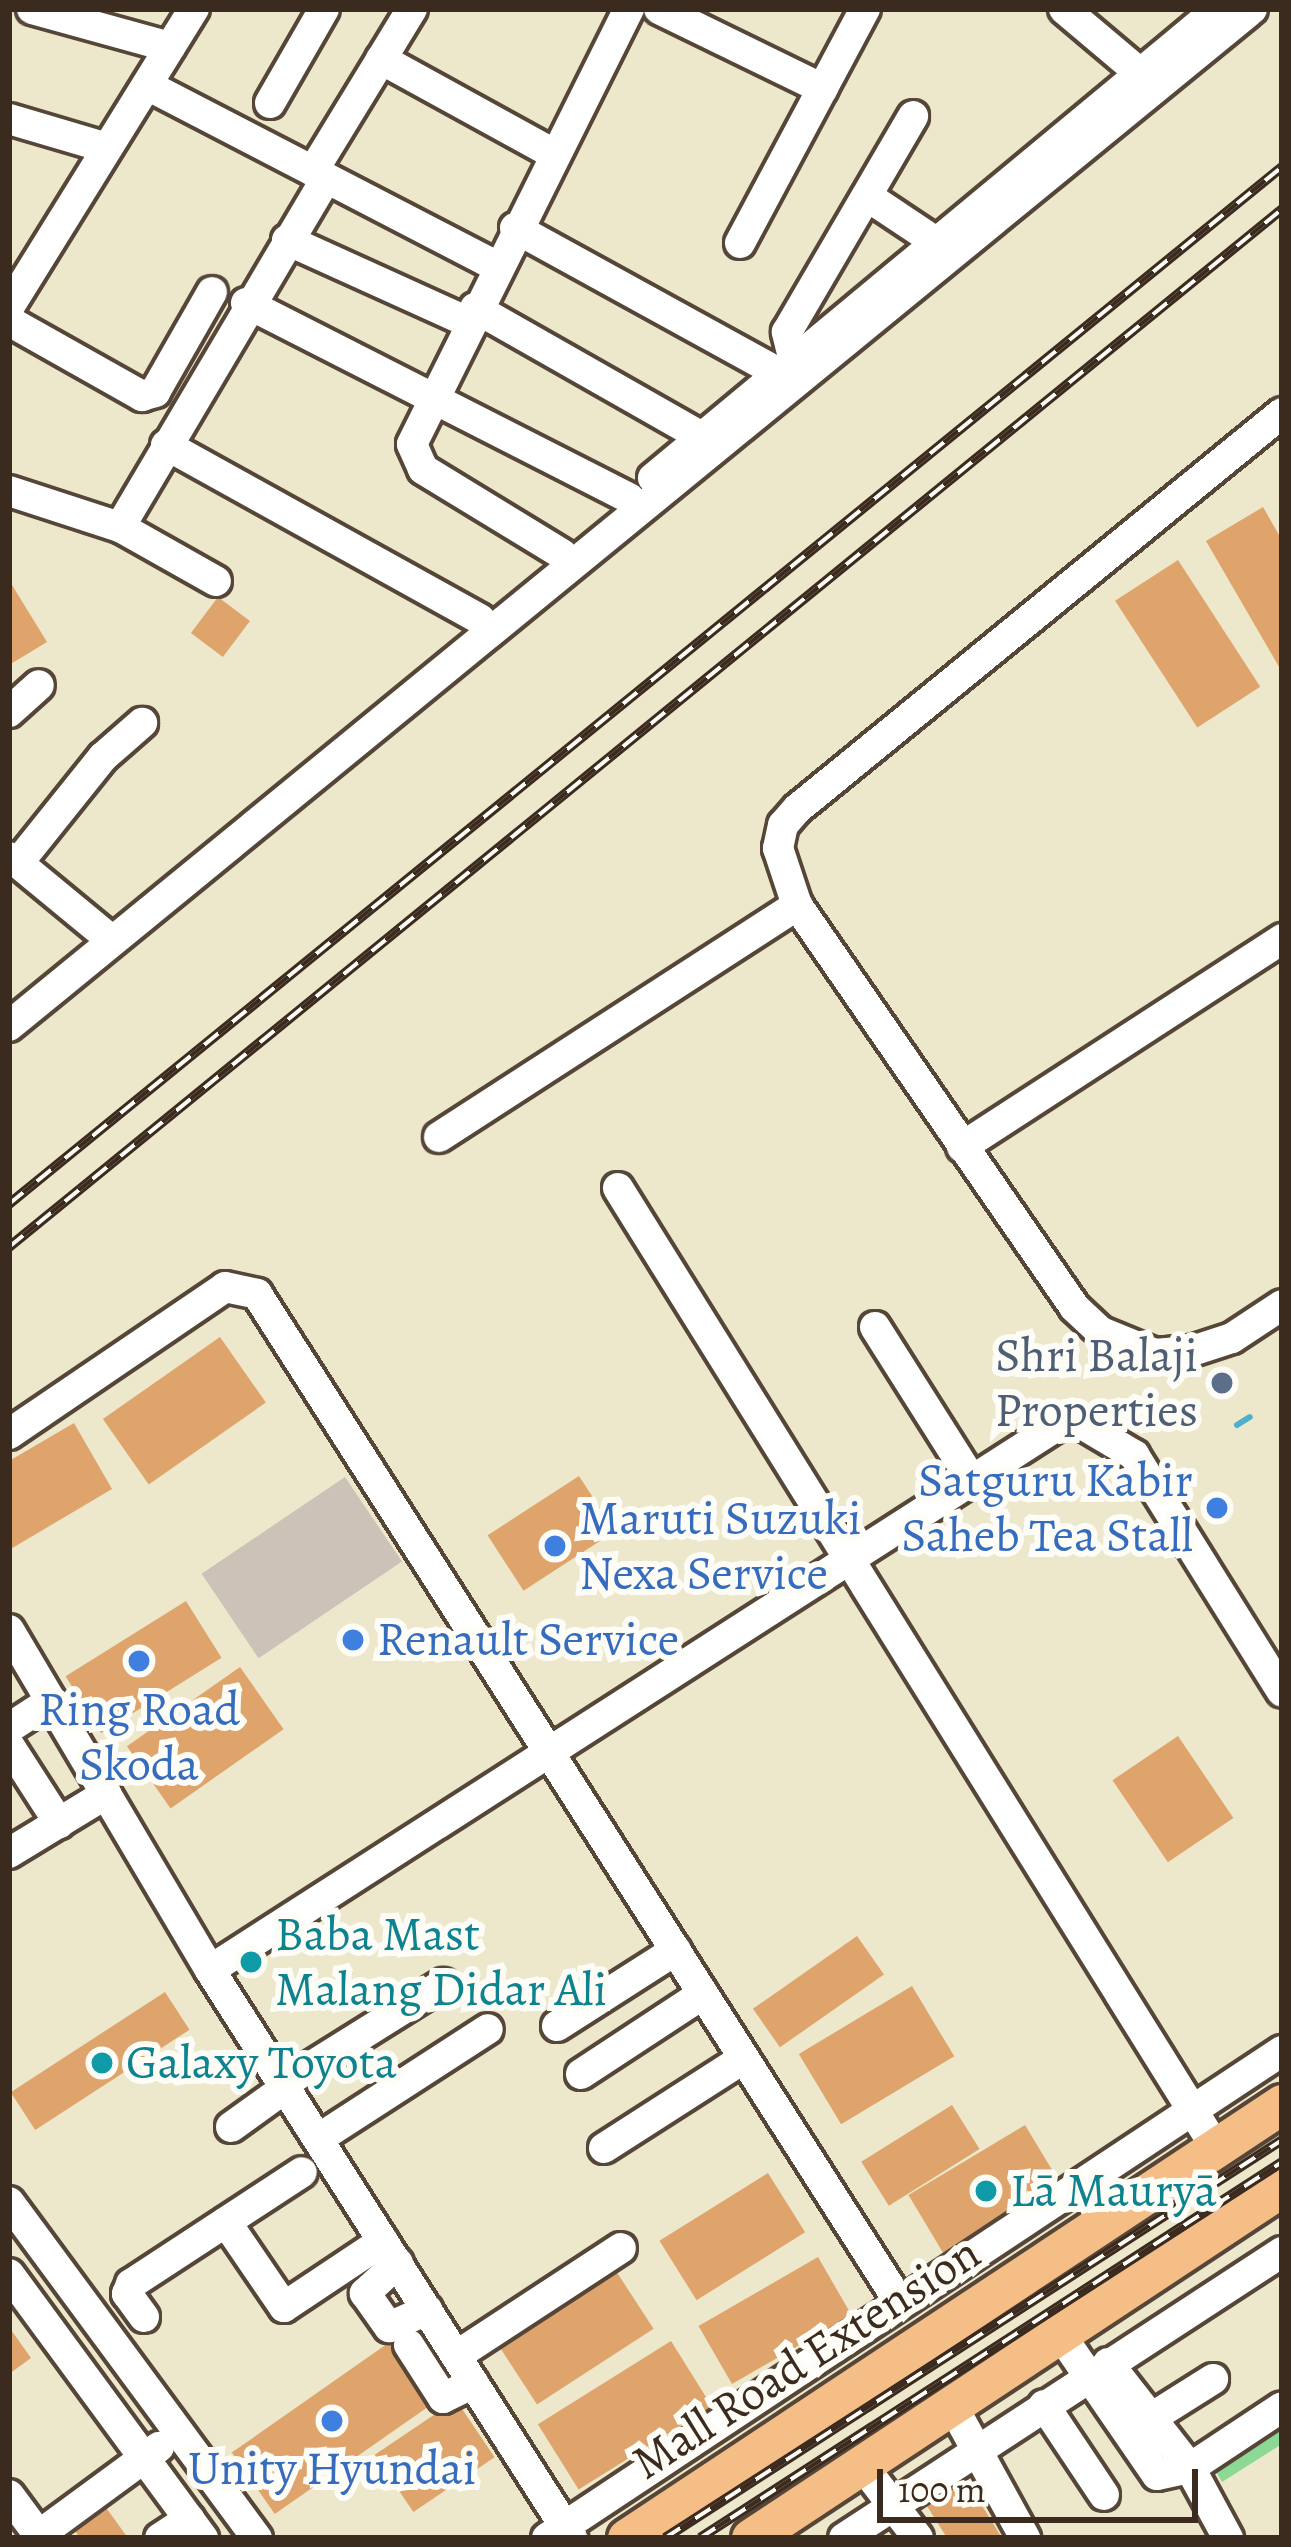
<!DOCTYPE html>
<meta charset="utf-8">
<style>
body{margin:0}
#map{position:relative;width:1291px;height:2547px;overflow:hidden;background:#ede8cc;font-family:Alegreya,serif}
div>[style]{position:absolute}
[style*='--x']{left:calc(var(--x)*1px);top:calc(var(--y)*1px);width:calc(var(--w)*1px);rotate:calc(var(--a)*1deg)}
.industrial>*{inset:0;background:#ccc2b8;transform-origin:0 0}
.green>*{inset:0;background:#8cd895}
.stream>*{height:6px;margin:-3px;padding:0 3px;transform-origin:3px;border-radius:3px;background:#4db0cc}
.building>*{inset:0;background:#dfa46c;transform-origin:0 0}
.roads{filter:drop-shadow(3px 0 #564638) drop-shadow(-3px 0 #564638) drop-shadow(0 3px #564638) drop-shadow(0 -3px #564638)}
.minor>*{height:30px;margin:-15px;padding:0 15px;transform-origin:15px;border-radius:15px;background:#fff}
.major>*{height:39px;margin:-19.5px;padding:0 19.5px;transform-origin:19.5px;border-radius:19.5px;background:#f6be87}
.rail>*{height:10px;margin-top:-5px;transform-origin:0;background:repeating-linear-gradient(90deg,#fdfcf7 0 18px,#3b2a1e 0 36px);box-sizing:border-box;border-block:3px solid #3b2a1e}
.dots>*{width:33px;height:33px;translate:-50% -50%;box-sizing:border-box;border:6px solid #fdfcf7;border-radius:50%}
span{translate:-50% -50%;white-space:nowrap;text-align:center;line-height:1.15;-webkit-text-stroke:12px #fdfcf7;paint-order:stroke}
.service-label{font-size:48px;color:#4e5e75}
.right{translate:-100% -50%;text-align:right}
.shop-label{font-size:48px;color:#366cbe}
.left{translate:0 -50%;text-align:left}
.culture-label{font-size:48px;color:#0d838f}
.street-label{font-size:48px;color:#3b2a1e}
.frame{position:absolute;inset:0;border:12px solid #3b2a1e;pointer-events:none}
.scale{position:absolute;left:877px;top:2469px;width:321px;height:54px;box-sizing:border-box;border:6px solid #3b2a1e;border-top:0;padding-left:15px;font-size:36px;line-height:42px;white-space:nowrap;color:#3b2a1e;-webkit-text-stroke:9px #fdfcf7;paint-order:stroke}
</style>
<div id="map">
<div class="industrial">
<i style="left:345px;top:1477px;width:102px;height:173px;rotate:56deg"></i>
</div>
<div class="green">
<i style="clip-path:polygon(1282px 2426px,1282px 2444px,1222px 2482px,1214px 2468px)"></i>
</div>
<div class="stream">
<i style="--x:1237;--y:1425;--w:15;--a:-32"></i>
</div>
<div class="building">
<i style="clip-path:polygon(1263px 507px,1282px 540px,1282px 672px,1206px 541px)"></i>
<i style="left:1178px;top:560px;width:151px;height:75px;rotate:57deg"></i>
<i style="clip-path:polygon(12px 585px,47px 642px,9px 665px,9px 587px)"></i>
<i style="left:218px;top:597px;width:40px;height:45px;rotate:37deg"></i>
<i style="left:220px;top:1337px;width:80px;height:143px;rotate:55deg"></i>
<i style="clip-path:polygon(74px 1423px,112px 1489px,9px 1550px,9px 1461px)"></i>
<i style="left:579px;top:1476px;width:66px;height:109px;rotate:57deg"></i>
<i style="left:186px;top:1601px;width:67px;height:142px;rotate:58deg"></i>
<i style="left:240px;top:1667px;width:76px;height:138px;rotate:55deg"></i>
<i style="left:1178px;top:1736px;width:99px;height:79px;rotate:56deg"></i>
<i style="left:857px;top:1936px;width:47px;height:127px;rotate:55deg"></i>
<i style="left:912px;top:1986px;width:82px;height:132px;rotate:59deg"></i>
<i style="left:165px;top:1992px;width:45px;height:184px;rotate:57deg"></i>
<i style="left:952px;top:2105px;width:52px;height:107px;rotate:58deg"></i>
<i style="left:1025px;top:2125px;width:71px;height:136px;rotate:59deg"></i>
<i style="left:768px;top:2173px;width:70px;height:128px;rotate:58deg"></i>
<i style="left:818px;top:2257px;width:67px;height:138px;rotate:60deg"></i>
<i style="left:616px;top:2271px;width:69px;height:139px;rotate:57deg"></i>
<i style="clip-path:polygon(9px 2327px,31px 2358px,9px 2374px)"></i>
<i style="left:394px;top:2339px;width:75px;height:198px;rotate:55deg"></i>
<i style="left:671px;top:2341px;width:77px;height:157px;rotate:58deg"></i>
<i style="left:456px;top:2400px;width:69px;height:98px;rotate:56deg"></i>
<i style="clip-path:polygon(967px 2481px,1002px 2538px,947px 2538px,927px 2506px)"></i>
<i style="clip-path:polygon(99px 2498px,128px 2538px,80px 2538px,68px 2521px)"></i>
</div>
<div class="roads">
<div class="minor">
<i style="--x:32;--y:9;--w:143;--a:15.4"></i>
<i style="--x:659;--y:9;--w:182;--a:26"></i>
<i style="--x:1064;--y:9;--w:99;--a:40.1"></i>
<i style="--x:381;--y:59;--w:197;--a:28.8"></i>
<i style="--x:147;--y:85;--w:393;--a:27.4"></i>
<i style="--x:270;--y:103;--w:108;--a:-60.1"></i>
<i style="--x:9;--y:119;--w:102;--a:16.5"></i>
<i style="--x:313;--y:171;--w:190;--a:-58.6"></i>
<i style="--x:867;--y:196;--w:83;--a:33.7"></i>
<i style="--x:515;--y:228;--w:301;--a:28.8"></i>
<i style="--x:287;--y:240;--w:199;--a:24.4"></i>
<i style="--x:740;--y:243;--w:265;--a:-61.9"></i>
<i style="--x:246;--y:303;--w:430;--a:27"></i>
<i style="--x:9;--y:307;--w:351;--a:-58.2"></i>
<i style="--x:475;--y:308;--w:261;--a:29.6"></i>
<i style="--x:9;--y:321;--w:153;--a:29.4"></i>
<i style="--x:142;--y:396;--w:14;--a:-17"></i>
<i style="--x:155;--y:392;--w:115;--a:-60.3"></i>
<i style="--x:794;--y:361;--w:30;--a:-104"></i>
<i style="--x:787;--y:332;--w:250;--a:-59.7"></i>
<i style="--x:1282;--y:413;--w:626;--a:140.77"></i>
<i style="--x:797;--y:809;--w:21;--a:131"></i>
<i style="--x:783;--y:825;--w:24;--a:102"></i>
<i style="--x:778;--y:848;--w:60;--a:71.6"></i>
<i style="--x:797;--y:905;--w:488;--a:55.4"></i>
<i style="--x:1074;--y:1307;--w:37;--a:43"></i>
<i style="--x:1101;--y:1332;--w:58;--a:22.2"></i>
<i style="--x:1155;--y:1354;--w:37;--a:-5"></i>
<i style="--x:1192;--y:1351;--w:42;--a:-18"></i>
<i style="--x:1232;--y:1338;--w:60;--a:-33.4"></i>
<i style="--x:166;--y:445;--w:359;--a:29"></i>
<i style="--x:653;--y:478;--w:734;--a:-39.7"></i>
<i style="--x:9;--y:491;--w:117;--a:18"></i>
<i style="--x:120;--y:527;--w:110;--a:29.4"></i>
<i style="--x:120;--y:527;--w:405;--a:-59.4"></i>
<i style="--x:562;--y:554;--w:163;--a:-148.6"></i>
<i style="--x:423;--y:469;--w:27;--a:-114"></i>
<i style="--x:412;--y:444;--w:486;--a:-63.5"></i>
<i style="--x:9;--y:712;--w:40;--a:-42"></i>
<i style="--x:9;--y:857;--w:11;--a:34"></i>
<i style="--x:18;--y:863;--w:136;--a:-51.3"></i>
<i style="--x:103;--y:757;--w:52;--a:-41.1"></i>
<i style="--x:18;--y:863;--w:110;--a:39.5"></i>
<i style="--x:9;--y:1026;--w:1606;--a:-39.29"></i>
<i style="--x:439;--y:1137;--w:427;--a:-32.9"></i>
<i style="--x:962;--y:1147;--w:382;--a:-33"></i>
<i style="--x:618;--y:1188;--w:1131;--a:58.08"></i>
<i style="--x:875;--y:1327;--w:178;--a:57.7"></i>
<i style="--x:9;--y:1434;--w:261;--a:-34.2"></i>
<i style="--x:225;--y:1287;--w:33;--a:12"></i>
<i style="--x:257;--y:1294;--w:1196;--a:57.49"></i>
<i style="--x:9;--y:1630;--w:395;--a:59.4"></i>
<i style="--x:210;--y:1970;--w:674;--a:57.49"></i>
<i style="--x:9;--y:1728;--w:50;--a:-32.7"></i>
<i style="--x:9;--y:1745;--w:93;--a:57.3"></i>
<i style="--x:9;--y:1853;--w:114;--a:-31.3"></i>
<i style="--x:210;--y:1970;--w:1014;--a:-32.72"></i>
<i style="--x:1063;--y:1422;--w:19;--a:6"></i>
<i style="--x:1082;--y:1424;--w:61;--a:30.8"></i>
<i style="--x:1134;--y:1455;--w:279;--a:58"></i>
<i style="--x:557;--y:2026;--w:141;--a:-32.6"></i>
<i style="--x:581;--y:2074;--w:146;--a:-33.3"></i>
<i style="--x:283;--y:2084;--w:189;--a:-32"></i>
<i style="--x:231;--y:2127;--w:67;--a:-35.8"></i>
<i style="--x:318;--y:2139;--w:202;--a:-32.9"></i>
<i style="--x:604;--y:2148;--w:166;--a:-32.7"></i>
<i style="--x:9;--y:2202;--w:418;--a:53.6"></i>
<i style="--x:226;--y:2222;--w:103;--a:55.7"></i>
<i style="--x:284;--y:2307;--w:119;--a:-33.7"></i>
<i style="--x:398;--y:2263;--w:45;--a:137.7"></i>
<i style="--x:365;--y:2293;--w:42;--a:54.8"></i>
<i style="--x:389;--y:2327;--w:42;--a:-24.1"></i>
<i style="--x:9;--y:2274;--w:328;--a:53.7"></i>
<i style="--x:144;--y:2317;--w:29;--a:-126"></i>
<i style="--x:127;--y:2294;--w:11;--a:-68"></i>
<i style="--x:131;--y:2284;--w:204;--a:-33.2"></i>
<i style="--x:1060;--y:2334;--w:171;--a:55.5"></i>
<i style="--x:1157;--y:2475;--w:34;--a:-12"></i>
<i style="--x:1190;--y:2468;--w:110;--a:-33.5"></i>
<i style="--x:409;--y:2345;--w:63;--a:57.3"></i>
<i style="--x:443;--y:2398;--w:34;--a:-26"></i>
<i style="--x:456;--y:2356;--w:197;--a:-33.2"></i>
<i style="--x:1108;--y:2363;--w:133;--a:52"></i>
<i style="--x:1190;--y:2468;--w:80;--a:61.5"></i>
<i style="--x:952;--y:2405;--w:152;--a:61.2"></i>
<i style="--x:1044;--y:2405;--w:108;--a:56.3"></i>
<i style="--x:1148;--y:2420;--w:77;--a:-32.2"></i>
<i style="--x:862;--y:2465;--w:92;--a:52.5"></i>
<i style="--x:9;--y:2495;--w:49;--a:53.4"></i>
<i style="--x:35;--y:2538;--w:154;--a:-36.3"></i>
<i style="--x:160;--y:2538;--w:35;--a:-33"></i>
<i style="--x:547;--y:2538;--w:882;--a:-33.53"></i>
<i style="--x:844;--y:2538;--w:523;--a:-33.14"></i>
</div>
<div class="major">
<i style="--x:627;--y:2538;--w:786;--a:-33.53"></i>
<i style="--x:751;--y:2538;--w:637;--a:-33.47"></i>
</div>
</div>
<div class="rail">
<i style="--x:9;--y:1204;--w:1642;--a:-39.17"></i>
<i style="--x:9;--y:1247;--w:1643;--a:-39.19"></i>
<i style="--x:665;--y:2538;--w:734;--a:-32.82"></i>
<i style="--x:700;--y:2538;--w:693;--a:-32.86"></i>
</div>
<div class="dots">
<i style="left:1222px;top:1383px;background:#5c6f8a"></i>
<i style="left:1217px;top:1508px;background:#3f7fe0"></i>
<i style="left:555px;top:1546px;background:#3f7fe0"></i>
<i style="left:353px;top:1640px;background:#3f7fe0"></i>
<i style="left:139px;top:1661px;background:#3f7fe0"></i>
<i style="left:251px;top:1962px;background:#0f9aa8"></i>
<i style="left:102px;top:2063px;background:#0f9aa8"></i>
<i style="left:986px;top:2191px;background:#0f9aa8"></i>
<i style="left:332px;top:2421px;background:#3f7fe0"></i>
</div>
<div class="service-label">
<span class="right" style="left:1198px;top:1383px">Shri Balaji<br>Properties</span>
</div>
<div class="shop-label">
<span class="right" style="left:1193px;top:1508px">Satguru Kabir<br>Saheb Tea Stall</span>
<span class="left" style="left:579px;top:1546px">Maruti Suzuki<br>Nexa Service</span>
<span class="left" style="left:377px;top:1640px">Renault Service</span>
<span style="left:139px;top:1737px">Ring Road<br>Skoda</span>
<span style="left:332px;top:2469px">Unity Hyundai</span>
</div>
<div class="culture-label">
<span class="left" style="left:275px;top:1962px">Baba Mast<br>Malang Didar Ali</span>
<span class="left" style="left:126px;top:2063px">Galaxy Toyota</span>
<span class="left" style="left:1010px;top:2191px">Lā Mauryā</span>
</div>
<div class="street-label">
<span style="left:806px;top:2358px;rotate:-33deg">Mall Road Extension</span>
</div>
<div class="frame"></div>
<div class="scale">100 m</div>
</div>
